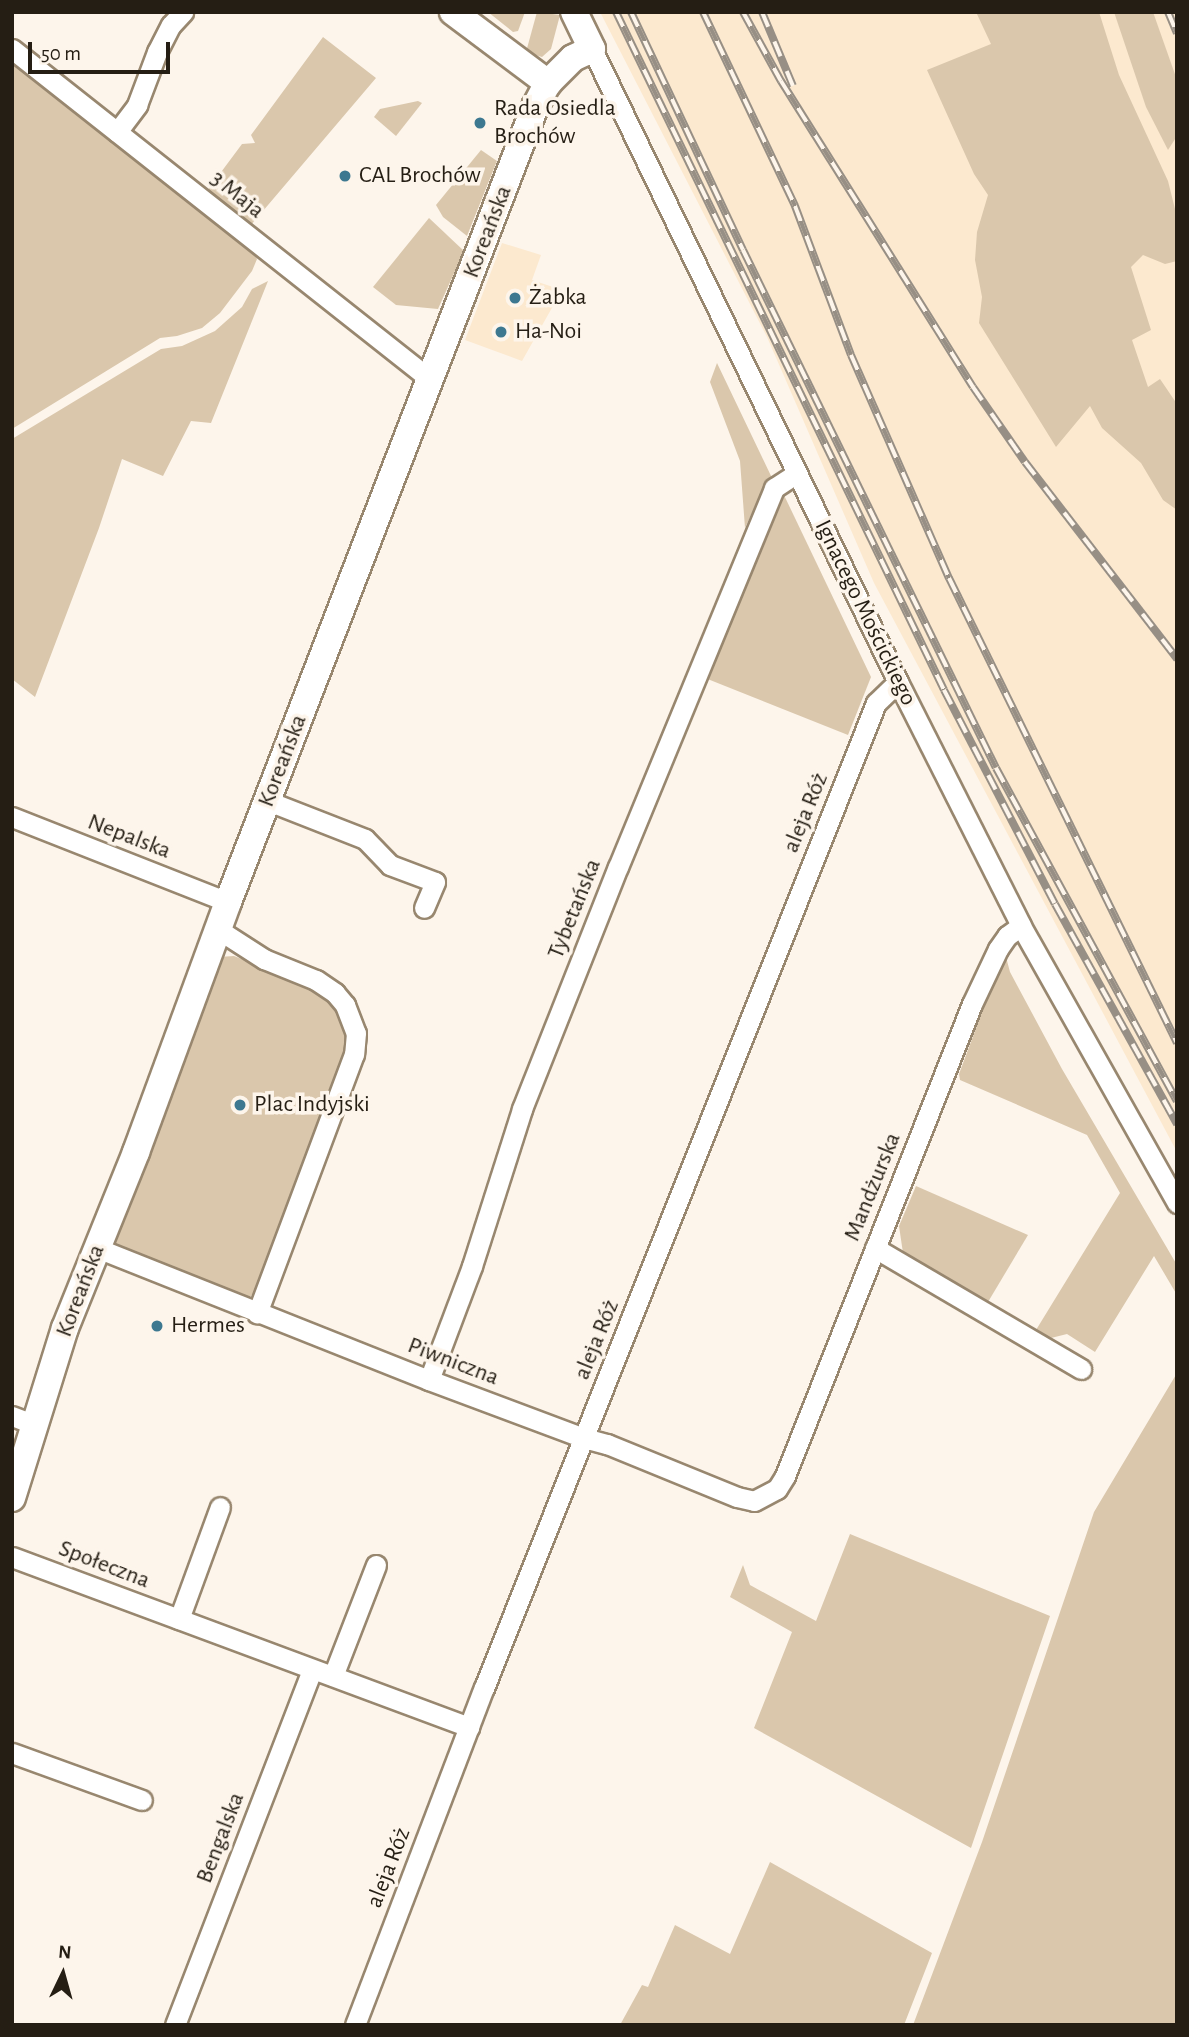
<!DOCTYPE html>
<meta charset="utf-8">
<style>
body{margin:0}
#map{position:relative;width:1189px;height:2037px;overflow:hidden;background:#fdf5eb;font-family:"Alegreya Sans",sans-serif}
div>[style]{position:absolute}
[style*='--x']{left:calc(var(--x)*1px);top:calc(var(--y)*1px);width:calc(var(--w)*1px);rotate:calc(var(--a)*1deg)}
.built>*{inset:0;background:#fce9cf}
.green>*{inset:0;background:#dac7ac}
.roads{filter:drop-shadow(2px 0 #98876f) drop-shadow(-2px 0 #98876f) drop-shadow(0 2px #98876f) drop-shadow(0 -2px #98876f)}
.street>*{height:19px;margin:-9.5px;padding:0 9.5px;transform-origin:9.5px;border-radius:9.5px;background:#fff}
.secondary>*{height:26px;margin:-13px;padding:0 13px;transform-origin:13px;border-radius:13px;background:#fff}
.rail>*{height:8px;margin-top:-4px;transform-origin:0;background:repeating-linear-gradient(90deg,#fdf5eb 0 16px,#978f85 0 32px);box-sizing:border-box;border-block:2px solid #978f85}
.dots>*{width:19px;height:19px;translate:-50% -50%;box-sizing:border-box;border:4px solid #fdf5eb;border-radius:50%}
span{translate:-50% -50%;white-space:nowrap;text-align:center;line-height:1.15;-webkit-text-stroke:7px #fdf5eb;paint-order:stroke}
.poi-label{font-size:24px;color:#251e14}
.left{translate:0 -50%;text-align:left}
.street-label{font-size:24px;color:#251e14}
.frame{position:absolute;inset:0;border:14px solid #251e14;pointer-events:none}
.north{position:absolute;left:28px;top:1939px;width:70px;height:70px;-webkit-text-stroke:5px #fdf5eb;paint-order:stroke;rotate:5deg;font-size:19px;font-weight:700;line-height:28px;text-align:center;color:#251e14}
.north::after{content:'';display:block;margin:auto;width:24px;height:32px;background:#251e14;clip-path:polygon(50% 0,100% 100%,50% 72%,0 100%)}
.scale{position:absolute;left:28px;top:42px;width:142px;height:32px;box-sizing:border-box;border:4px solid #251e14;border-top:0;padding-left:9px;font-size:21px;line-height:24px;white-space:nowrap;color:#251e14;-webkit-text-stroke:5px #fdf5eb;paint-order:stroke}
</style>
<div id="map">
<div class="built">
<i style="clip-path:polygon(600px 12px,1177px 12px,1177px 1152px,874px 583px,767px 337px)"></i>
<i style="clip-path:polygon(502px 243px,541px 255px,532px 280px,562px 290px,522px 361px,465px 340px)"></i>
</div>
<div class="green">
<i style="clip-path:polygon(488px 12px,525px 12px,518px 31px,513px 32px)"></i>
<i style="clip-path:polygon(537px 12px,560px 15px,551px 49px,542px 57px,526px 52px)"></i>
<i style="clip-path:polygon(976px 12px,1099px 12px,1119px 75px,1168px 181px,1177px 217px,1177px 261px,1165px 264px,1143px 255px,1131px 267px,1151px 330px,1132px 340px,1148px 387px,1160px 379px,1177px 404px,1177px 510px,1163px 500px,1141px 463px,1102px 428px,1090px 406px,1056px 447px,979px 323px,982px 297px,975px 260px,977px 232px,988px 195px,974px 174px,927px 70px,991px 44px)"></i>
<i style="clip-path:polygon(1114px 12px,1153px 12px,1177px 80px,1177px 136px,1168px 150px,1146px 107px)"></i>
<i style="clip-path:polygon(323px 37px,376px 78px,251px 225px,207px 191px,242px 144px,255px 143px,251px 135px)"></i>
<i style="clip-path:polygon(12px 57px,251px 246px,257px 259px,252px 271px,220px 313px,202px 328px,177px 336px,160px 338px,12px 429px)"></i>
<i style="clip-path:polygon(418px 101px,422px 103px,396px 136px,374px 117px,380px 109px)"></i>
<i style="clip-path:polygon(481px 150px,497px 161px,467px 236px,443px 217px,436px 205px)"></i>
<i style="clip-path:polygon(429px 218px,464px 251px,438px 309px,396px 305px,373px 287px)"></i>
<i style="clip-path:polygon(268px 281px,211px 423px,191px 421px,163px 476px,122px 459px,99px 528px,35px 697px,12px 679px,12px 439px,161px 349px,182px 346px,215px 331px,242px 307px,252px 289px)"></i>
<i style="clip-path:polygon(717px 363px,772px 478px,767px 480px,745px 528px,740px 461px,710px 382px)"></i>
<i style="clip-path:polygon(783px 493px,871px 677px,848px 735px,705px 678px,779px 495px)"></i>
<i style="clip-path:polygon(234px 956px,326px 993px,339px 1011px,348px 1036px,345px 1058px,256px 1291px,247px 1300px,116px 1248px,110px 1237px,218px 957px)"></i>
<i style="clip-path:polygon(1006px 957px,1010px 972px,1062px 1069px,1177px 1265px,1177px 1295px,1154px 1256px,1095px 1352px,1067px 1334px,1051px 1338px,1036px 1330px,1120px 1193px,1087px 1135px,960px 1080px,959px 1074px,999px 966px)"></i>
<i style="clip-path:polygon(916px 1186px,1028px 1235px,988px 1302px,903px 1253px,899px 1226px)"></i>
<i style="clip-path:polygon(1177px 1373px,1177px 2025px,913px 2025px,982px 1842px,1094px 1512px)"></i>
<i style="clip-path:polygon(850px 1534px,1050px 1616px,971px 1848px,754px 1728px,792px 1632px,730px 1597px,743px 1565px,750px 1585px,816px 1621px)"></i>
<i style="clip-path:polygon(770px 1862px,932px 1953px,904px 2025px,620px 2025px,642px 1985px,648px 1987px,675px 1925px,730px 1954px)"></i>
</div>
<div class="roads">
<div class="street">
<i style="--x:12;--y:49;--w:534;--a:38.31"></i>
<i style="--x:592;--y:49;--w:703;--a:64.2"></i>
<i style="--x:898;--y:682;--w:273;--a:63.2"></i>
<i style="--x:1021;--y:926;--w:318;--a:60.6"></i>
<i style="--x:117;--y:132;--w:34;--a:-53"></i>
<i style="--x:137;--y:105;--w:57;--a:-69.3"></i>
<i style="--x:157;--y:52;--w:30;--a:-63"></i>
<i style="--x:171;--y:25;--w:18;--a:-47"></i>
<i style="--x:268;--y:801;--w:104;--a:21.4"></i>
<i style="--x:365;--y:839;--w:36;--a:46"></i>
<i style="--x:390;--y:865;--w:48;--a:20.7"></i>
<i style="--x:435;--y:882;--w:28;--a:113"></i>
<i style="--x:12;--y:817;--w:232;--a:21.5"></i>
<i style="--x:219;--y:930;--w:54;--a:32.8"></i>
<i style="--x:264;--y:959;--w:56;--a:22"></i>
<i style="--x:316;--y:980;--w:23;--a:34"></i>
<i style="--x:335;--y:993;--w:16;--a:50"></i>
<i style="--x:345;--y:1005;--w:30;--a:69"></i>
<i style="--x:356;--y:1033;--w:21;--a:95"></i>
<i style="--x:354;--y:1054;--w:277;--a:110.5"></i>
<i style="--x:97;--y:1248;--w:357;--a:21.7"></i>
<i style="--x:429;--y:1380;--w:165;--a:20.5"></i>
<i style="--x:584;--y:1438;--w:24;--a:15"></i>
<i style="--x:607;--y:1444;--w:140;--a:22.2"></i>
<i style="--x:737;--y:1497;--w:17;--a:13"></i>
<i style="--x:754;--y:1501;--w:26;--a:-28"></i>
<i style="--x:777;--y:1489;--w:15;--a:-58"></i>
<i style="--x:785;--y:1476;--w:508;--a:-68.39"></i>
<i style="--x:972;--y:1004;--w:61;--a:-64.7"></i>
<i style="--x:998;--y:949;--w:16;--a:-55"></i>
<i style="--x:1007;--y:936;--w:17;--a:-36"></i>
<i style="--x:875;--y:1248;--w:239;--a:30.4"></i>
<i style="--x:429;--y:1380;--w:122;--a:-69.3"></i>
<i style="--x:472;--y:1266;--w:165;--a:-72.3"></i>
<i style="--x:522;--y:1109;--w:260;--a:-68.4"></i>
<i style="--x:618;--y:867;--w:410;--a:-67.6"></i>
<i style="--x:774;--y:488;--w:27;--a:-33"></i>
<i style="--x:12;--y:1416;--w:26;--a:21"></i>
<i style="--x:12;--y:1557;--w:488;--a:20.4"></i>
<i style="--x:179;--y:1619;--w:119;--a:-69.9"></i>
<i style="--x:333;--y:1676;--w:119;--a:-68.8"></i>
<i style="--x:12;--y:1753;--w:138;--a:19.9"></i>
<i style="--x:175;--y:2025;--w:381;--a:-68.9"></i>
<i style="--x:355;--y:2025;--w:361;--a:-69.1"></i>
<i style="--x:484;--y:1688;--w:1060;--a:-68.3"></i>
<i style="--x:876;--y:703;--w:30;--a:-44"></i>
</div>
<div class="secondary">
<i style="--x:453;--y:12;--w:119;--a:36.8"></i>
<i style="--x:12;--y:1498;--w:178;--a:-72.7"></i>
<i style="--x:65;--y:1328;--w:190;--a:-68"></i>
<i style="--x:136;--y:1152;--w:266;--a:-69.8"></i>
<i style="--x:228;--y:902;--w:852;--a:-68.89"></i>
<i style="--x:535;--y:107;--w:27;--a:-62"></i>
<i style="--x:548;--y:83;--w:35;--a:-45"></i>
<i style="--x:573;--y:58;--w:21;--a:-25"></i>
<i style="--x:592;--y:49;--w:41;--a:-115.9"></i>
</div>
</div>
<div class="rail">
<i style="--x:616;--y:12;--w:753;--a:64.18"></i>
<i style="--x:944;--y:690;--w:241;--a:62.6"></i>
<i style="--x:1055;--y:904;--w:252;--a:61"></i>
<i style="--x:631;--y:12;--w:263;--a:64.8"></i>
<i style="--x:743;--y:250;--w:576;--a:63.97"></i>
<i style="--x:996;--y:768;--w:379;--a:61.5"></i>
<i style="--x:703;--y:12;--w:215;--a:64.6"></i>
<i style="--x:795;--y:206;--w:159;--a:69.4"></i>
<i style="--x:851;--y:355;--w:244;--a:66.3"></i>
<i style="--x:949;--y:578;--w:518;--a:63.88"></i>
<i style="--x:743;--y:12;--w:79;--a:61.2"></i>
<i style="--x:781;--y:81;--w:361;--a:57.9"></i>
<i style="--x:973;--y:387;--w:91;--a:55.3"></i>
<i style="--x:1025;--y:462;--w:249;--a:52.3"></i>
<i style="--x:762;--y:12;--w:80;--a:67.3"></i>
<i style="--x:1168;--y:12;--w:23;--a:67"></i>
</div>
<div class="dots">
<i style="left:480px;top:123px;background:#3d7890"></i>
<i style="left:345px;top:176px;background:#3d7890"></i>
<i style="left:515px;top:298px;background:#3d7890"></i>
<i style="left:501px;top:332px;background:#3d7890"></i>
<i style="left:240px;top:1105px;background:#3d7890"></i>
<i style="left:157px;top:1326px;background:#3d7890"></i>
</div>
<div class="poi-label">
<span class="left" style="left:494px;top:123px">Rada Osiedla<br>Brochów</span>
<span class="left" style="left:359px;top:176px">CAL Brochów</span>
<span class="left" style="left:529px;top:298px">Żabka</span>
<span class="left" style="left:515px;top:332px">Ha-Noi</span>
<span class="left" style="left:254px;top:1105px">Plac Indyjski</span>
<span class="left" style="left:171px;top:1326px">Hermes</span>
</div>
<div class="street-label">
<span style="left:237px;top:195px;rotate:39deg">3 Maja</span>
<span style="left:488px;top:232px;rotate:-69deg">Koreańska</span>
<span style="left:865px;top:613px;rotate:64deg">Ignacego Mościckiego</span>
<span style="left:283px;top:761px;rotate:-69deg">Koreańska</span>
<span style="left:806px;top:813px;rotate:-68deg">aleja Róż</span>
<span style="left:129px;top:837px;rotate:21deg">Nepalska</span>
<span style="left:575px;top:909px;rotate:-68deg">Tybetańska</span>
<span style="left:873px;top:1187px;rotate:-68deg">Mandżurska</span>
<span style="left:81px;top:1291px;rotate:-69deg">Koreańska</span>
<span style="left:597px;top:1340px;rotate:-68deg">aleja Róż</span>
<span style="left:453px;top:1362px;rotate:21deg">Piwniczna</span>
<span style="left:104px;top:1565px;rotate:21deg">Społeczna</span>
<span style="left:221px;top:1838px;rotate:-69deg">Bengalska</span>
<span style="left:389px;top:1868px;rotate:-69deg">aleja Róż</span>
</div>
<div class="frame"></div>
<div class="north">N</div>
<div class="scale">50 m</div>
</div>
